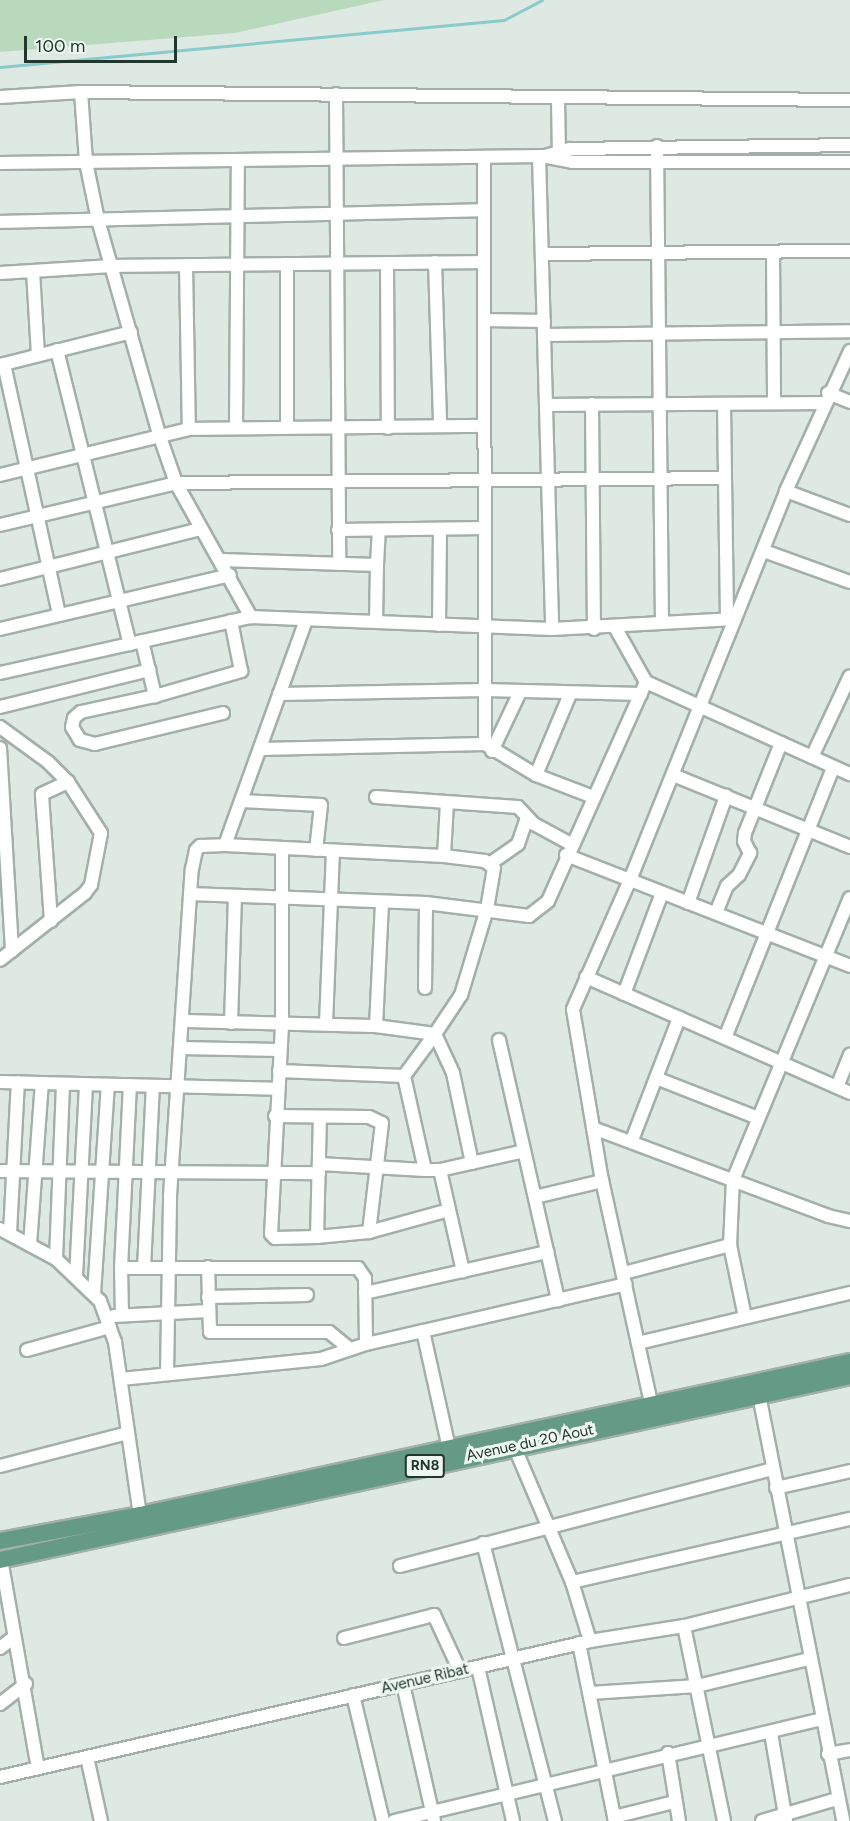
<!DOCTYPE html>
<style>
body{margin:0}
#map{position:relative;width:850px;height:1821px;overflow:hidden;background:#dee9e3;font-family:Figtree,sans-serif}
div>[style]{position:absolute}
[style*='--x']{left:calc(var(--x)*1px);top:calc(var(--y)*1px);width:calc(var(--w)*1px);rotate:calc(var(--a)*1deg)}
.green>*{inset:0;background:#b8d9bc}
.stream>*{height:3px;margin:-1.5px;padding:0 1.5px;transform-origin:1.5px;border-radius:1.5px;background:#89cacb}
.roads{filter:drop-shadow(2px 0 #a2b0a9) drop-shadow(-2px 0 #a2b0a9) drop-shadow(0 2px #a2b0a9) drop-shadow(0 -2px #a2b0a9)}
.minor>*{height:12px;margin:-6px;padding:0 6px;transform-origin:6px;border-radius:6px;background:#fff}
.major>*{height:16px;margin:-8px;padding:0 8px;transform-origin:8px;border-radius:8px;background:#659b86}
span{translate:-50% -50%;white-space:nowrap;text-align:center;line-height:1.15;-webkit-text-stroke:6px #eef6f1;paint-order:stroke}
.shield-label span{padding:2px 4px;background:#eef6f1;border:2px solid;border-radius:4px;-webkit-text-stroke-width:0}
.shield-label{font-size:14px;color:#21372e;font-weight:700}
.street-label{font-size:15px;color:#21372e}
.scale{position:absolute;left:24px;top:36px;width:153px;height:27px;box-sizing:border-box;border:3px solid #21372e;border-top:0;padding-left:8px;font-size:18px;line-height:21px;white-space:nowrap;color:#21372e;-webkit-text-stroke:4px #eef6f1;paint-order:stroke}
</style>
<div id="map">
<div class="green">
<i style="clip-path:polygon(0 0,384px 0,235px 33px,0 52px)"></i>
</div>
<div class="stream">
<i style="--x:0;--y:67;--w:506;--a:-5.33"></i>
<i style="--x:504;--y:20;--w:43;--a:-27.8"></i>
</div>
<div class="roads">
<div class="minor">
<i style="--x:81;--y:92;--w:70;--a:85.9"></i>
<i style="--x:86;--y:162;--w:59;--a:78.3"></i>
<i style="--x:98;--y:220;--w:226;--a:74.1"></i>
<i style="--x:160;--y:437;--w:49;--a:70.8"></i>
<i style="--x:176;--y:483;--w:154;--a:60.8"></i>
<i style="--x:251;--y:617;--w:301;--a:2.3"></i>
<i style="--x:552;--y:629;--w:183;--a:-3.1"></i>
<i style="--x:336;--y:94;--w:470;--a:89.6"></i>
<i style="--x:0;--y:97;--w:81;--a:-3.5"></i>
<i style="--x:81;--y:92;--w:769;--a:0.6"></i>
<i style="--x:558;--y:99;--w:60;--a:89"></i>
<i style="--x:657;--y:146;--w:476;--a:89.4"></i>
<i style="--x:539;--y:156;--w:473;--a:88.4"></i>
<i style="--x:545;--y:156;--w:26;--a:-16"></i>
<i style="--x:570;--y:149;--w:280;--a:-0.8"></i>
<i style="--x:484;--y:157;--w:587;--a:89.9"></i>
<i style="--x:0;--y:163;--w:542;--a:-0.74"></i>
<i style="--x:542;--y:156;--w:31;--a:11"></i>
<i style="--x:572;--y:162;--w:278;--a:0"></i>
<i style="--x:0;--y:222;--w:484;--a:-1.4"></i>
<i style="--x:773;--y:253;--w:150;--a:89.6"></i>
<i style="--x:542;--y:254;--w:308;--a:-0.6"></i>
<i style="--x:435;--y:262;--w:163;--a:88.2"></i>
<i style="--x:387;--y:263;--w:165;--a:89.7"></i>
<i style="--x:287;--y:264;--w:163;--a:90"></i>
<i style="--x:186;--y:265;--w:164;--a:89"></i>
<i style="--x:33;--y:271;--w:84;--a:86.6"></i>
<i style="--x:0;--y:273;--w:112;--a:-3.6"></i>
<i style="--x:112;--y:266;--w:372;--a:-0.6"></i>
<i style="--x:484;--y:320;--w:60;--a:1"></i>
<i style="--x:544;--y:335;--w:306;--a:-0.7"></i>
<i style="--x:57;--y:350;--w:303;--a:76.1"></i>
<i style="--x:4;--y:364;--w:257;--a:77.6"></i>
<i style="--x:0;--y:365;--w:135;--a:-14.1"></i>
<i style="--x:828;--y:393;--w:24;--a:22"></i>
<i style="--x:592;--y:404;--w:225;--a:89.5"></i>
<i style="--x:724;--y:404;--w:215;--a:89.2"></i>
<i style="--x:546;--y:405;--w:278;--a:-0.4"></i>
<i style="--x:236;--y:428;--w:268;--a:-89.6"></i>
<i style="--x:0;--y:475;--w:195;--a:-13.7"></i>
<i style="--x:189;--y:429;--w:295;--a:-0.6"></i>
<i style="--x:786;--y:491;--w:68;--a:20.6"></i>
<i style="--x:0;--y:525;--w:181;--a:-13.4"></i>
<i style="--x:176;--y:483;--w:549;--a:-0.52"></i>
<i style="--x:338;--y:530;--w:147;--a:-0.8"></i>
<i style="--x:764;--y:551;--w:91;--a:19.8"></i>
<i style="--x:221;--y:560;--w:156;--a:1.8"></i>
<i style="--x:377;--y:565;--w:57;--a:91"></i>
<i style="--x:377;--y:565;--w:35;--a:-87"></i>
<i style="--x:0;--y:579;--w:207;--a:-14"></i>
<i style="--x:439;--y:625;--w:96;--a:-89.4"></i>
<i style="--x:615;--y:627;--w:63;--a:60.6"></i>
<i style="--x:646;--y:682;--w:224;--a:24.3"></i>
<i style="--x:0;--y:629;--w:236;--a:-13.2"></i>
<i style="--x:142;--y:641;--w:57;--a:76.7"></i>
<i style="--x:0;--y:673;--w:257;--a:-12.6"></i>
<i style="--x:279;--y:694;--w:206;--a:-1.1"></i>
<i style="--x:485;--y:690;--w:156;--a:1.5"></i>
<i style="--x:0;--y:707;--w:154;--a:-13.9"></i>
<i style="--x:223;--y:713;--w:132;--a:166.4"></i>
<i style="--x:95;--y:744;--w:16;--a:-165"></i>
<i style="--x:80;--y:740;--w:15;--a:-122"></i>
<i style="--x:72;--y:727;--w:9;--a:-77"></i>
<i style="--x:74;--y:718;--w:9;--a:-41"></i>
<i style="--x:81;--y:712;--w:76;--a:-12.2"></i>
<i style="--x:155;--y:696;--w:90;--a:-16.2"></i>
<i style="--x:241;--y:671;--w:51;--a:-101.3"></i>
<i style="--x:0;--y:727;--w:59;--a:36.1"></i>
<i style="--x:48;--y:762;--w:28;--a:45"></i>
<i style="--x:68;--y:782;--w:61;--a:57.1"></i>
<i style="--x:101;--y:833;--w:53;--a:100.9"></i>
<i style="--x:91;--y:885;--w:10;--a:127"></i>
<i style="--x:85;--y:893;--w:108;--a:141.8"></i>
<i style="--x:0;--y:748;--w:203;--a:86.6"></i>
<i style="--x:260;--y:749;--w:225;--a:-1.3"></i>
<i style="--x:485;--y:744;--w:60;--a:31.3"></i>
<i style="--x:536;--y:775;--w:61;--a:21.1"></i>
<i style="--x:492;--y:751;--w:65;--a:-64.6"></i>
<i style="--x:812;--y:757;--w:89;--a:-64.9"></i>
<i style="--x:536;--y:775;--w:88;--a:-67.2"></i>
<i style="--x:673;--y:775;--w:191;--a:22.1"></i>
<i style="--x:376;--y:797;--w:142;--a:4"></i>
<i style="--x:518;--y:807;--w:23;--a:47"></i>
<i style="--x:534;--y:824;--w:42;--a:28.4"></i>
<i style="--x:241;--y:801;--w:80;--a:2.9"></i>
<i style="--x:321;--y:805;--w:45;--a:96.3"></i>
<i style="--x:225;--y:845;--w:239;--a:-70.2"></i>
<i style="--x:282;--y:848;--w:177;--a:90"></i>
<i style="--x:282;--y:1025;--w:209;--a:93"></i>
<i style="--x:271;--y:1234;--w:6;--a:45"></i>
<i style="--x:275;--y:1238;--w:42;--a:-1.4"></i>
<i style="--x:317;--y:1237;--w:52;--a:-5.5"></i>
<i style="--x:566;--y:855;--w:305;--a:21.3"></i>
<i style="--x:444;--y:856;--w:53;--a:-86.8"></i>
<i style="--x:491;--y:863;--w:33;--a:-35"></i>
<i style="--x:518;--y:844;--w:28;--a:-71"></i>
<i style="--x:190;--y:894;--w:236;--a:2.2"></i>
<i style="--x:426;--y:903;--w:104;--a:7.2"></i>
<i style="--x:529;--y:916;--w:24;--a:-38"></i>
<i style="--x:548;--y:901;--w:240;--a:-65.9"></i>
<i style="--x:688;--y:903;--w:114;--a:-70.4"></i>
<i style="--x:716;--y:913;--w:29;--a:-68"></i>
<i style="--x:727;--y:886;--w:16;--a:-43"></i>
<i style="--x:739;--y:875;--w:25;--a:-63"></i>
<i style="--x:750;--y:853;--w:13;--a:-117"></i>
<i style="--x:744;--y:841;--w:8;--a:-83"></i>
<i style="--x:745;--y:833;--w:97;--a:-68.2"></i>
<i style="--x:51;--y:921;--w:127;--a:-94.1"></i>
<i style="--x:42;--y:794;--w:29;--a:-25"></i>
<i style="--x:586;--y:977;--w:288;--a:23.7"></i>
<i style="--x:425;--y:988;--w:85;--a:-89.3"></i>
<i style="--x:624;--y:994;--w:108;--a:-69.4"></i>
<i style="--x:231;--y:1023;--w:127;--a:-88.2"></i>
<i style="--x:326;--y:1024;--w:173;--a:-87.7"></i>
<i style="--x:376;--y:1026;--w:123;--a:-87.2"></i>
<i style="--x:725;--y:1038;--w:291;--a:-68.2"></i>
<i style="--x:499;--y:1040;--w:267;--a:77.2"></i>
<i style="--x:181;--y:1048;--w:99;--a:1.2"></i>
<i style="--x:279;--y:1071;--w:125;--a:2.3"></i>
<i style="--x:404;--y:1076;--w:96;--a:77.4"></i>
<i style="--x:425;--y:1170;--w:15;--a:0"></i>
<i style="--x:440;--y:1170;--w:86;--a:-12.7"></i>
<i style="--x:404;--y:1076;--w:52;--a:-53.6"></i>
<i style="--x:435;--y:1034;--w:43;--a:65.2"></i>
<i style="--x:453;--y:1073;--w:92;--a:78.1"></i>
<i style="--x:656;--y:1078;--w:110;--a:21.4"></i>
<i style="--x:0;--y:1082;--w:277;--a:1.4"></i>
<i style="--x:837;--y:1087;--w:35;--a:-68"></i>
<i style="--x:275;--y:1116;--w:94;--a:0.6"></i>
<i style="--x:369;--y:1117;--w:14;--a:25"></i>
<i style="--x:382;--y:1123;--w:110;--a:96.8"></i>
<i style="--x:369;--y:1232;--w:83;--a:-15.4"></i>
<i style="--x:593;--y:1128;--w:251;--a:20.5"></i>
<i style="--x:828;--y:1216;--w:23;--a:13"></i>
<i style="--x:632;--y:1140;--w:131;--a:-68.9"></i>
<i style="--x:319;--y:1164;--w:106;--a:3.2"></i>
<i style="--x:440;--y:1170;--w:104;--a:77.2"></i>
<i style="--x:0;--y:1171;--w:319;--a:0.4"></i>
<i style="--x:535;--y:1197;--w:69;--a:-13.4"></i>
<i style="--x:0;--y:1229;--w:64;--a:28.2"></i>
<i style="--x:56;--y:1259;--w:61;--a:43.7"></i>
<i style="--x:100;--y:1301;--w:44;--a:69.9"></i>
<i style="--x:115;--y:1342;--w:175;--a:81.8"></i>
<i style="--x:10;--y:1233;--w:151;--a:-87"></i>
<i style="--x:317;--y:1237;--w:119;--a:-88.6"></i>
<i style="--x:30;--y:1245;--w:162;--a:-85.8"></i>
<i style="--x:56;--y:1259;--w:175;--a:-87.7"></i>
<i style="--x:208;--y:1267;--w:65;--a:88.2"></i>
<i style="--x:210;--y:1332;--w:119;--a:0"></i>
<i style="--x:329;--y:1332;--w:26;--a:39"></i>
<i style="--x:121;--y:1268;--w:237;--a:0"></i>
<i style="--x:358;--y:1268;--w:12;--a:55"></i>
<i style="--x:365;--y:1278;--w:66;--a:89.1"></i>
<i style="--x:144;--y:1268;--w:182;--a:-87.2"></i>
<i style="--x:624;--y:1273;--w:110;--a:-14.8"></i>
<i style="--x:76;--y:1276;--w:192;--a:-87"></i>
<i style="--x:365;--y:1293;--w:187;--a:-12.7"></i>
<i style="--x:94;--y:1294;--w:209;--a:-86.2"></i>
<i style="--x:208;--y:1297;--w:99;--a:-1.2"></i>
<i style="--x:122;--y:1315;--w:47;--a:-91.2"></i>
<i style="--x:121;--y:1268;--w:183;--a:-87.2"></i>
<i style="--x:114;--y:1316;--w:94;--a:-3"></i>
<i style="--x:745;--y:1317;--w:74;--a:-101.8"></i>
<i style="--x:730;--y:1245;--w:65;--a:-87.4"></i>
<i style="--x:733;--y:1180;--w:305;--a:-67.5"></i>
<i style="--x:423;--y:1331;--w:208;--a:-13"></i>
<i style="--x:638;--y:1343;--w:218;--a:-13.3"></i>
<i style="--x:27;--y:1350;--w:86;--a:-15.5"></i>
<i style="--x:167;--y:1373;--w:177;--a:-89"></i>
<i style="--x:170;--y:1196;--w:328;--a:-86.2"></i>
<i style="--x:192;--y:869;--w:19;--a:-78"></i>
<i style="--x:196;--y:850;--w:6;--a:-45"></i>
<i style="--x:200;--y:846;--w:25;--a:-2"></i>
<i style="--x:225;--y:845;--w:219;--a:2.9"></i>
<i style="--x:444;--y:856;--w:41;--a:7"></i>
<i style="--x:485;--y:861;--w:11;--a:38"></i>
<i style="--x:494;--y:868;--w:42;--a:99.7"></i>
<i style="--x:487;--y:909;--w:90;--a:106.8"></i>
<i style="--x:461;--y:995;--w:47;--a:123.7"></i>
<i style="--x:435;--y:1034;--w:60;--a:-172.3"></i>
<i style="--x:376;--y:1026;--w:193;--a:-178.5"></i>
<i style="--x:121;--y:1379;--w:201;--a:-5.7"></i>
<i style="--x:321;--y:1359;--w:47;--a:-18.4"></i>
<i style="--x:366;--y:1344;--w:58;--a:-12.8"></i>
<i style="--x:423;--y:1331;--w:120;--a:77.5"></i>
<i style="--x:758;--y:1390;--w:439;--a:78.8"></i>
<i style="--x:653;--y:1412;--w:237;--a:-102.4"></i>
<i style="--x:602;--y:1181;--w:174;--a:-99.6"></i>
<i style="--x:573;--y:1009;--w:141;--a:-66.2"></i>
<i style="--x:630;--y:880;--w:419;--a:-68.1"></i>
<i style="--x:786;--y:491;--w:154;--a:-65.4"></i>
<i style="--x:514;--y:1446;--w:148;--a:66.9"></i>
<i style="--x:572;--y:1582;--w:62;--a:73"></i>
<i style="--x:0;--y:1466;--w:132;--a:-14.5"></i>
<i style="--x:776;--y:1488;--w:76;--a:-12.9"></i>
<i style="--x:483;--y:1543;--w:287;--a:75.5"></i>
<i style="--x:1;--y:1559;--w:212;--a:80"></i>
<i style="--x:400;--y:1566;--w:384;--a:-14.6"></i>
<i style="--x:572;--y:1582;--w:285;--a:-12.8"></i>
<i style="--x:684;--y:1626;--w:199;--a:78.4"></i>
<i style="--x:344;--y:1638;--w:93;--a:-14.3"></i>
<i style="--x:434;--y:1615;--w:62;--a:65.1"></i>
<i style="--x:579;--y:1643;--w:182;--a:78.6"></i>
<i style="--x:0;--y:1648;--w:18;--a:-38"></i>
<i style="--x:478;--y:1667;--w:158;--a:77.2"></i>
<i style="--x:403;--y:1684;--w:140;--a:77.2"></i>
<i style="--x:590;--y:1693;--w:107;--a:-3.7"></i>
<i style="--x:697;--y:1686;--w:115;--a:-13.6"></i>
<i style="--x:353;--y:1695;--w:130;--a:76.6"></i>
<i style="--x:0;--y:1704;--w:33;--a:-38"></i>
<i style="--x:771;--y:1733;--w:89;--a:80.3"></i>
<i style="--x:668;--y:1753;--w:69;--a:80.8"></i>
<i style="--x:828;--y:1754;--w:22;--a:-10"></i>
<i style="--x:87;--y:1757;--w:66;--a:77.7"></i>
<i style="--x:0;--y:1777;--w:605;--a:-12.98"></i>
<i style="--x:590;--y:1641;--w:95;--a:-9.1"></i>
<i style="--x:684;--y:1626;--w:171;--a:-13.9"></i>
<i style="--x:614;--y:1817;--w:62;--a:-14"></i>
<i style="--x:394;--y:1821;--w:439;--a:-13.4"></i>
<i style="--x:762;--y:1821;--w:78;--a:-16.3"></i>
</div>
<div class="major">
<i style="--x:0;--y:1541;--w:142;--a:-10.5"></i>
<i style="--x:140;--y:1515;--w:726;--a:-12.16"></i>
<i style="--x:0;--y:1560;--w:870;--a:-12.21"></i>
</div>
</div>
<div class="shield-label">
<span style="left:425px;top:1466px">RN8</span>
</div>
<div class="street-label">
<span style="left:530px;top:1443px;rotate:-12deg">Avenue du 20 Aout</span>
<span style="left:425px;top:1679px;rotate:-13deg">Avenue Ribat</span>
</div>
<div class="scale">100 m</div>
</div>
